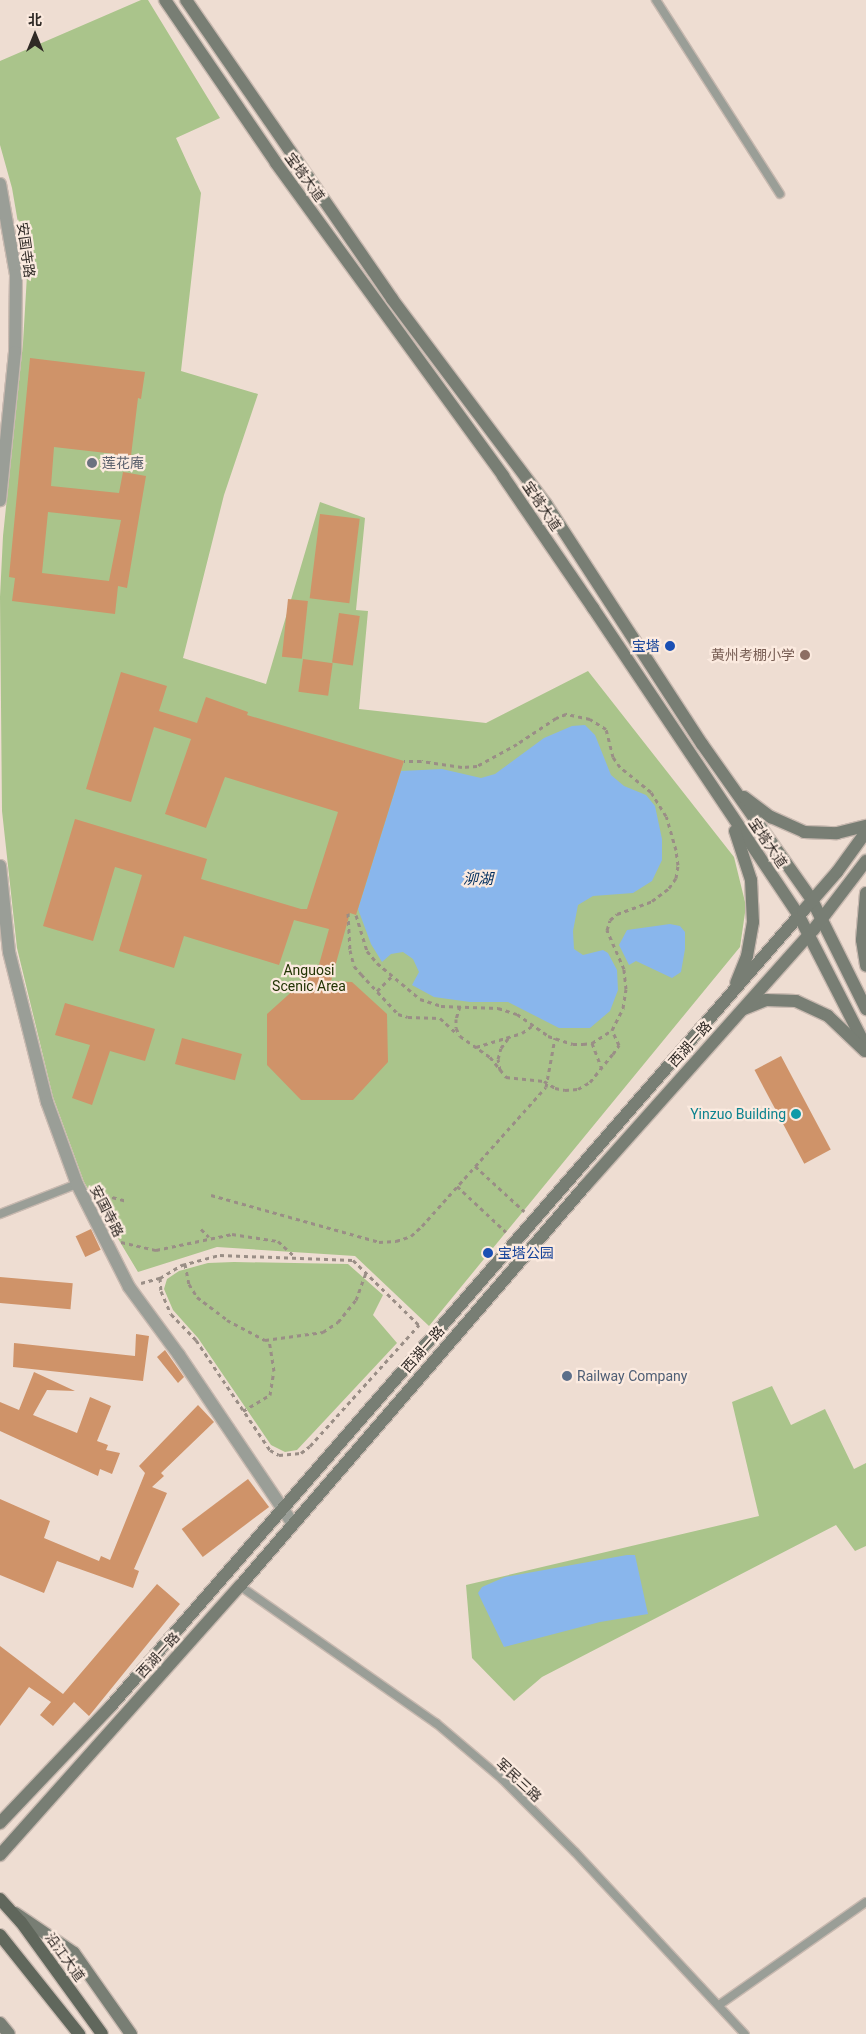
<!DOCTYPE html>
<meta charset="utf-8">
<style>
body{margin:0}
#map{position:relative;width:866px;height:2034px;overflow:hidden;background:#eeddd2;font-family:Roboto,"Noto Sans SC",sans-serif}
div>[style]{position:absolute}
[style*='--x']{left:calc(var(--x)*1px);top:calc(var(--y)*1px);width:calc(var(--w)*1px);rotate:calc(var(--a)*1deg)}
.green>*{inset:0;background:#aac48b}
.water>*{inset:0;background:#89b6ec}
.building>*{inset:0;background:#cf9369;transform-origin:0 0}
.path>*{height:3px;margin-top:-1.5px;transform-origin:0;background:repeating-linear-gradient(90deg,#9a8e86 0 4px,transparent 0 8px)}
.roads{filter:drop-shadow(1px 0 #c8b9b0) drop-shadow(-1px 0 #c8b9b0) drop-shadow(0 1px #c8b9b0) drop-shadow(0 -1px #c8b9b0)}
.lane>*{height:8px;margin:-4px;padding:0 4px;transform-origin:4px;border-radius:4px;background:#9a9e97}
.street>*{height:12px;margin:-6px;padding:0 6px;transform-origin:6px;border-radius:6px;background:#9a9e97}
.secondary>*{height:12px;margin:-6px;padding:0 6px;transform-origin:6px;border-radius:6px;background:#787e74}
.primary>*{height:12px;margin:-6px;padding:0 6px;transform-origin:6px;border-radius:6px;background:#60675c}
.dots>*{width:14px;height:14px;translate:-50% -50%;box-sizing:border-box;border:2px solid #fbeadf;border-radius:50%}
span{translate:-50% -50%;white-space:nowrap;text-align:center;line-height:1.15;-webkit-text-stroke:4.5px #fbeadf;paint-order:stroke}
.street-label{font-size:14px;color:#302a26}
.worship-label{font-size:14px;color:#5b616d}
.left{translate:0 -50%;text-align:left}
.transit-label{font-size:14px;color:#164399}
.right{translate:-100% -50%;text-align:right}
.education-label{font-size:14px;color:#785e54}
.park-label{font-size:14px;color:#233505}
.culture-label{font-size:14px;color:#0d838f}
.service-label{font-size:14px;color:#4e5e75}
.water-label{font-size:15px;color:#002e5e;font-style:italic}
.north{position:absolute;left:10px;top:10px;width:50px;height:50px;-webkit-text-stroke:4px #fbeadf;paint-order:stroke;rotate:0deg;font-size:14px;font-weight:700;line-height:20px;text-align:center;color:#302a26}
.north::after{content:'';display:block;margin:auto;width:18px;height:22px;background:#302a26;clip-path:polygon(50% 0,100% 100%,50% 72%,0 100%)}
</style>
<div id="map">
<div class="green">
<i style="clip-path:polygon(141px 0,148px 0,220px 118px,176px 138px,201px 193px,181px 371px,258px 394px,224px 495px,183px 658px,266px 684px,320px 502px,365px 518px,356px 610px,368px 611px,359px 709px,486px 723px,588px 671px,734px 857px,746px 906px,740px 947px,429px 1326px,355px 1256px,217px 1247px,138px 1272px,84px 1182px,53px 1097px,17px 948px,2px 811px,0 597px,3px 536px,23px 343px,27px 275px,12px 188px,0 145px,0 61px)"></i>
<i style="clip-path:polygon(234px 1262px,348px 1264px,383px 1295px,373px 1315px,397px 1343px,297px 1450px,285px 1452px,271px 1445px,198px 1338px,173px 1310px,164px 1289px,167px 1279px,179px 1271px,208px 1263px)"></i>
<i style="clip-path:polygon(772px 1386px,791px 1425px,825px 1409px,854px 1469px,866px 1463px,866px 1546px,855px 1551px,836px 1525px,542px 1677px,514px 1701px,472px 1658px,466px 1585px,759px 1516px,732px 1402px)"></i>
</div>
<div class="water">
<i style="clip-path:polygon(585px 725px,595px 735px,611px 775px,624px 786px,646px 795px,655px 806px,662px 839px,662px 860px,652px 881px,633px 893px,593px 896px,578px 905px,573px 931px,574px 949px,583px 955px,603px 950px,608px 953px,617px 970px,618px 990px,610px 1011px,590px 1028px,559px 1028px,508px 1002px,470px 1002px,434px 997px,412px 985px,419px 972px,413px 959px,403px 952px,391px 954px,382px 962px,371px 944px,358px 909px,401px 771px,442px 769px,481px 778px,495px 774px,544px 738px,572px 726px)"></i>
<i style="clip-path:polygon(670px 924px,680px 926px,685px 932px,685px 949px,681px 972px,672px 978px,636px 961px,629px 965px,619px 945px,627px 930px)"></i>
<i style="clip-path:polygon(627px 1555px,635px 1555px,648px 1614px,600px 1622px,504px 1647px,478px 1593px,482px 1587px,505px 1577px)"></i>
</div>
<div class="building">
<i style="clip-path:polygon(evenodd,30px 358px,145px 372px,141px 399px,138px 398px,130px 464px,114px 462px,115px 454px,54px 447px,51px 486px,119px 493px,123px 472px,146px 476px,127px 588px,118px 586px,115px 614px,12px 601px,15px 578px,9px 577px,30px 358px,48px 512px,121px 520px,109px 581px,42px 573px,48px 512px)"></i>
<i style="left:320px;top:514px;width:40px;height:85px;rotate:7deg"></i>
<i style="left:288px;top:599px;width:20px;height:58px;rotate:6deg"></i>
<i style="left:339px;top:613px;width:21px;height:50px;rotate:8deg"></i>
<i style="left:303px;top:659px;width:30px;height:33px;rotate:8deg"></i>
<i style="clip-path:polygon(121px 672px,167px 686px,159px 711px,197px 723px,206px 697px,248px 712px,247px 715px,404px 761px,356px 915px,350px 913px,331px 981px,352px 982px,387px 1014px,388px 1062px,353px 1100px,301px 1100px,267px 1065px,267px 1014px,318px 968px,329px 929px,294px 920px,279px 965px,184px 936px,174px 968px,119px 951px,142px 875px,115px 867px,93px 941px,43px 926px,75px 819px,207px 859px,201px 879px,301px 909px,307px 909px,338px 812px,225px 777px,206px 828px,165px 814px,191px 739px,154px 727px,131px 802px,86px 789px)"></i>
<i style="clip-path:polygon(65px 1003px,155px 1029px,145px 1061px,110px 1051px,92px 1105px,72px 1098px,90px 1045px,55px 1035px)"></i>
<i style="left:182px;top:1038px;width:62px;height:27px;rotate:15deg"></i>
<i style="left:781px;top:1056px;width:106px;height:30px;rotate:62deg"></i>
<i style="left:91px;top:1229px;width:23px;height:17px;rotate:65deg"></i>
<i style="left:0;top:1277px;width:73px;height:26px;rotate:5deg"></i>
<i style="clip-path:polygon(136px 1334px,149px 1336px,143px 1381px,13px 1367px,14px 1343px,135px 1356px)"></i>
<i style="clip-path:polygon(165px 1350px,184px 1377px,178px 1383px,157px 1357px)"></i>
<i style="clip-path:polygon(34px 1372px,75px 1391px,47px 1390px,33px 1415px,77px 1433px,90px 1397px,111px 1406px,97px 1441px,108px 1445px,106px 1450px,120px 1453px,112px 1474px,100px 1469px,98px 1476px,0 1431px,0 1402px,19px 1410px)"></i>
<i style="clip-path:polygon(198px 1405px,214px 1422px,161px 1473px,164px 1476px,152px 1487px,167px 1493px,134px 1569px,139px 1571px,133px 1588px,57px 1561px,44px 1593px,0 1575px,0 1499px,50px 1521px,44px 1538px,99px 1561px,101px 1556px,110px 1560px,145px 1473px,139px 1466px)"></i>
<i style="left:248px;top:1479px;width:35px;height:83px;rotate:53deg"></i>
<i style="clip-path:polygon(157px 1584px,180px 1604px,89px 1716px,74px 1702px,53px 1726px,40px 1715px,51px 1702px,29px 1687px,0 1726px,0 1646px,63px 1694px)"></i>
</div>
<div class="path">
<i style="--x:348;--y:913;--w:37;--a:87"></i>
<i style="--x:350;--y:950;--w:16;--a:76"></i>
<i style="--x:354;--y:966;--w:11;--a:49"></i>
<i style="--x:361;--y:974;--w:54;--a:47.2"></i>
<i style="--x:398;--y:1014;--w:10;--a:17"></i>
<i style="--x:408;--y:1017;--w:32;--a:2"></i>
<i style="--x:440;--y:1018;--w:23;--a:43"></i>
<i style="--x:356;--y:915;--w:38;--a:73"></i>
<i style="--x:367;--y:951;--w:16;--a:50"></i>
<i style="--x:377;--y:963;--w:56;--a:39.9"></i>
<i style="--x:420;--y:999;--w:22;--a:18"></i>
<i style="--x:441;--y:1006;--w:57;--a:2"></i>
<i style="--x:498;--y:1008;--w:20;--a:18"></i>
<i style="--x:517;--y:1014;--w:38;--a:35"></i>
<i style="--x:548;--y:1036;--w:26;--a:18"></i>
<i style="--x:573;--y:1044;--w:10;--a:0"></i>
<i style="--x:583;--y:1044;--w:9;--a:-6"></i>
<i style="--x:592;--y:1043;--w:24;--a:-33"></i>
<i style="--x:612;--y:1030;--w:25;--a:-63"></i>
<i style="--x:623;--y:1008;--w:19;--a:-81"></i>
<i style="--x:626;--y:989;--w:20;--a:-96"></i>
<i style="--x:624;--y:969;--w:43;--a:-113.6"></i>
<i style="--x:607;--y:930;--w:10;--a:-73"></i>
<i style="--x:610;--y:920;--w:9;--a:-41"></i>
<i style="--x:617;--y:914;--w:37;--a:-20"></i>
<i style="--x:652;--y:901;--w:21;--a:-37"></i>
<i style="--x:669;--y:888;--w:12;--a:-55"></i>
<i style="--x:676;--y:878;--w:13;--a:-81"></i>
<i style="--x:678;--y:865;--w:15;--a:-98"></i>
<i style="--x:676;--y:850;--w:35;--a:-106"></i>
<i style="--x:666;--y:816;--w:28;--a:-122"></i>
<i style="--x:651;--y:792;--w:40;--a:-141"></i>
<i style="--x:620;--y:767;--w:12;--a:-125"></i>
<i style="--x:613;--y:757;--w:29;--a:-104"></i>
<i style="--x:606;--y:729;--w:19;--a:-148"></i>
<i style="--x:590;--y:719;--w:25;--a:-168"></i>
<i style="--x:566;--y:714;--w:11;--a:158"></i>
<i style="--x:556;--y:718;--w:47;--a:146.3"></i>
<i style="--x:517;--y:744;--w:46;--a:151.2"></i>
<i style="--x:477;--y:766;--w:15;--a:176"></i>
<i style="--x:462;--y:767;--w:41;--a:-171.7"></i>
<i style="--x:421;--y:761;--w:17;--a:180"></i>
<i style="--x:377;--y:991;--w:21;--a:-45"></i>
<i style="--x:460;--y:1006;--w:14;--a:107"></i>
<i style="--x:456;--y:1019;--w:9;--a:90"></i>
<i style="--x:456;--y:1028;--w:9;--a:63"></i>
<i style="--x:460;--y:1036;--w:37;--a:35"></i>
<i style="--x:490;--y:1057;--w:26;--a:51"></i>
<i style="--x:506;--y:1077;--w:38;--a:6"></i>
<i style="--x:544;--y:1081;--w:13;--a:32"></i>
<i style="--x:555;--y:1088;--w:10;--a:11"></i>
<i style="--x:565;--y:1090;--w:13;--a:-4"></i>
<i style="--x:578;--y:1089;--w:14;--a:-30"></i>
<i style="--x:590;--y:1082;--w:36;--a:-51"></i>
<i style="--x:613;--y:1054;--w:11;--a:-56"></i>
<i style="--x:619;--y:1045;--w:17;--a:-115"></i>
<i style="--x:592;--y:1043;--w:26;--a:69"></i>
<i style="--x:476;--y:1047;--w:48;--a:-16.9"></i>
<i style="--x:522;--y:1033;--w:12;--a:-35"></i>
<i style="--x:500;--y:1070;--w:11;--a:-100"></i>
<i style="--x:498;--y:1059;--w:11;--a:-75"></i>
<i style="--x:501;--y:1048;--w:14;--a:-54"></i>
<i style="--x:475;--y:1166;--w:67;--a:42.6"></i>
<i style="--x:457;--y:1186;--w:67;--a:43.2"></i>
<i style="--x:97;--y:1193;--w:30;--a:15"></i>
<i style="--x:211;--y:1195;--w:174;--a:15.6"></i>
<i style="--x:379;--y:1242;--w:17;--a:-3"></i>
<i style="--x:396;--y:1241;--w:16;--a:-18"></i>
<i style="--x:411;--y:1236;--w:15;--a:-42"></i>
<i style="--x:422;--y:1226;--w:186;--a:-48.3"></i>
<i style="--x:546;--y:1087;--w:50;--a:-79.6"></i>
<i style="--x:201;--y:1229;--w:11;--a:45"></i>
<i style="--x:121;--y:1242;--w:36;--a:13"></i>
<i style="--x:156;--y:1250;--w:78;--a:-11.9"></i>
<i style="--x:232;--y:1234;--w:47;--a:8.7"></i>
<i style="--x:278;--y:1241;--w:21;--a:43"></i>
<i style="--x:185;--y:1264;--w:20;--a:79"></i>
<i style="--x:189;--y:1284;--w:15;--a:58"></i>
<i style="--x:197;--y:1297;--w:38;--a:37"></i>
<i style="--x:227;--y:1320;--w:43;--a:27.8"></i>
<i style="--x:265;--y:1340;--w:59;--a:-7.9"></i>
<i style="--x:323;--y:1332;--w:18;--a:-34"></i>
<i style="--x:338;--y:1322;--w:28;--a:-51"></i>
<i style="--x:356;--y:1300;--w:30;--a:-70"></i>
<i style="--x:160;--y:1278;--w:13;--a:86"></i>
<i style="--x:161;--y:1291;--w:25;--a:67"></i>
<i style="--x:171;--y:1314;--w:36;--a:46"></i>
<i style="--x:196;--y:1340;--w:133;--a:56.1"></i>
<i style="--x:270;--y:1450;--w:10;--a:29"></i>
<i style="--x:279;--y:1455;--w:22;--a:-5"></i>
<i style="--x:301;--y:1453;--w:11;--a:-38"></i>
<i style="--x:310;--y:1446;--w:163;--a:-48"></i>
<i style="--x:141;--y:1283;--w:20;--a:-15"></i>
<i style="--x:160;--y:1278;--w:26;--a:-31"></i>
<i style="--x:182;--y:1265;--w:39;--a:-15"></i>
<i style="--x:220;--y:1255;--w:133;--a:2.2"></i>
<i style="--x:353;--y:1260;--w:94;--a:44.6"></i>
<i style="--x:243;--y:1411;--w:31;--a:-31"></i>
<i style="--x:270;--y:1395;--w:24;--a:-81"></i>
<i style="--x:274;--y:1371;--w:31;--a:-99"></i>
</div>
<div class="roads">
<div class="lane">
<i style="--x:656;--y:0;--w:230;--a:57.4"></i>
<i style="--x:0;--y:1214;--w:83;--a:-21.3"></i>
<i style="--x:240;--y:1586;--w:239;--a:35"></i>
<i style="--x:436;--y:1723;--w:87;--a:40.3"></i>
<i style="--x:502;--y:1779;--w:103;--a:45"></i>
<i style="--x:575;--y:1852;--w:249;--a:47"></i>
<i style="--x:719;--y:2005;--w:179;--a:-35"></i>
</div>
<div class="street">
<i style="--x:0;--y:184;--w:92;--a:80"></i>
<i style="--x:16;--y:275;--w:77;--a:90.7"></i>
<i style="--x:15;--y:352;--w:149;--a:95.8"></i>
<i style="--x:0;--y:866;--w:86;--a:84"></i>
<i style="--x:9;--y:952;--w:155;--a:75.8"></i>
<i style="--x:47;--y:1102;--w:87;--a:69.9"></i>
<i style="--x:77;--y:1184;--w:115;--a:63.2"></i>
<i style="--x:129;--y:1287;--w:84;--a:53.7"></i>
<i style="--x:179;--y:1355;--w:204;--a:56"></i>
</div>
<div class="secondary">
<i style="--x:165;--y:0;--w:197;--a:55.7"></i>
<i style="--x:276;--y:163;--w:387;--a:54"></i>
<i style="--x:503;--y:476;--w:160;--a:55.7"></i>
<i style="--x:593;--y:608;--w:371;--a:56.2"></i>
<i style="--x:799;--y:916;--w:147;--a:62.9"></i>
<i style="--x:186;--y:0;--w:363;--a:55.4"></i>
<i style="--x:392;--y:299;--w:256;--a:53.1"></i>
<i style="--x:546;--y:504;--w:286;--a:57"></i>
<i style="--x:702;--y:744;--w:191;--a:54.8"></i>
<i style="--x:812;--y:900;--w:122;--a:63.6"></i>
<i style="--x:744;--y:797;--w:34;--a:37"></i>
<i style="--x:771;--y:817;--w:36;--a:24"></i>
<i style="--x:804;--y:832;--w:33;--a:2"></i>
<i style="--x:837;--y:833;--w:30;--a:-14"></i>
<i style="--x:735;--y:831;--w:52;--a:71.9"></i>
<i style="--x:751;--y:880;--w:42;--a:87.3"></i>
<i style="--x:753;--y:922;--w:35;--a:100"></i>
<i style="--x:747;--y:956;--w:29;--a:112"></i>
<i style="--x:866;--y:893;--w:47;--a:94.9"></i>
<i style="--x:862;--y:940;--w:26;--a:81"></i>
<i style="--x:744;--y:1009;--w:24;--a:-22"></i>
<i style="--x:766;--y:1000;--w:30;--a:2"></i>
<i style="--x:796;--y:1001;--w:35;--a:25"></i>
<i style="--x:828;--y:1016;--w:51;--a:43.4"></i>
<i style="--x:0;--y:1823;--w:161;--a:-46.5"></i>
<i style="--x:111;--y:1706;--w:1054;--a:-48.96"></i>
<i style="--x:803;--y:911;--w:52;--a:-48.9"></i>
<i style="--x:837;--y:872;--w:49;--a:-54.1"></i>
<i style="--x:0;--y:1855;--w:361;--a:-48.3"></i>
<i style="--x:240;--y:1586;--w:528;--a:-49.22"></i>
<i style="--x:585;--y:1186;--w:344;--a:-48.3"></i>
<i style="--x:814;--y:929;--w:86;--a:-52.6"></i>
<i style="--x:15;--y:1913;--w:71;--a:34.1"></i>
<i style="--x:74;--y:1953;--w:99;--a:54.9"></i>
<i style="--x:0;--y:2023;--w:14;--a:51"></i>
</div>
<div class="primary">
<i style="--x:0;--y:1899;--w:31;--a:48"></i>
<i style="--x:21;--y:1922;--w:138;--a:54.1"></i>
<i style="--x:0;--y:1935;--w:127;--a:51.4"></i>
</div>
</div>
<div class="dots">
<i style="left:92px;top:463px;background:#6b7280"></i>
<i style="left:670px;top:646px;background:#1a4fb4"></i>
<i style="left:805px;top:655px;background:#8d6e63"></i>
<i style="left:796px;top:1114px;background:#0f9aa8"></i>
<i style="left:488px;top:1253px;background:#1a4fb4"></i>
<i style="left:567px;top:1376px;background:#5c6f8a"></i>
</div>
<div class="street-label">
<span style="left:305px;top:177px;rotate:54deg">宝塔大道</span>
<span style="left:26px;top:250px;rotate:82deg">安国寺路</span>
<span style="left:542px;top:506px;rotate:56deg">宝塔大道</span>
<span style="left:768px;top:843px;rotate:56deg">宝塔大道</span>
<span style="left:690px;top:1044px;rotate:-48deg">西湖一路</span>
<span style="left:107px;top:1211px;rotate:63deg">安国寺路</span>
<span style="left:423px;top:1349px;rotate:-49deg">西湖一路</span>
<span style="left:158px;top:1655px;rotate:-48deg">西湖一路</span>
<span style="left:519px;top:1780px;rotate:43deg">军民三路</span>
<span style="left:65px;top:1957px;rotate:54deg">沿江大道</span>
</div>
<div class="worship-label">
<span class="left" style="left:102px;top:463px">莲花庵</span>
</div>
<div class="transit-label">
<span class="right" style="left:660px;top:646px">宝塔</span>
<span class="left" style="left:498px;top:1253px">宝塔公园</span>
</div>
<div class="education-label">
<span class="right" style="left:795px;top:655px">黄州考棚小学</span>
</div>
<div class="park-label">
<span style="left:309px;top:978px">Anguosi<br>Scenic Area</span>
</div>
<div class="culture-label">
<span class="right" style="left:786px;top:1114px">Yinzuo Building</span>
</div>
<div class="service-label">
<span class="left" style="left:577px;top:1376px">Railway Company</span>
</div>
<div class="water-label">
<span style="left:478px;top:880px">泖湖</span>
</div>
<div class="north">北</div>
</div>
